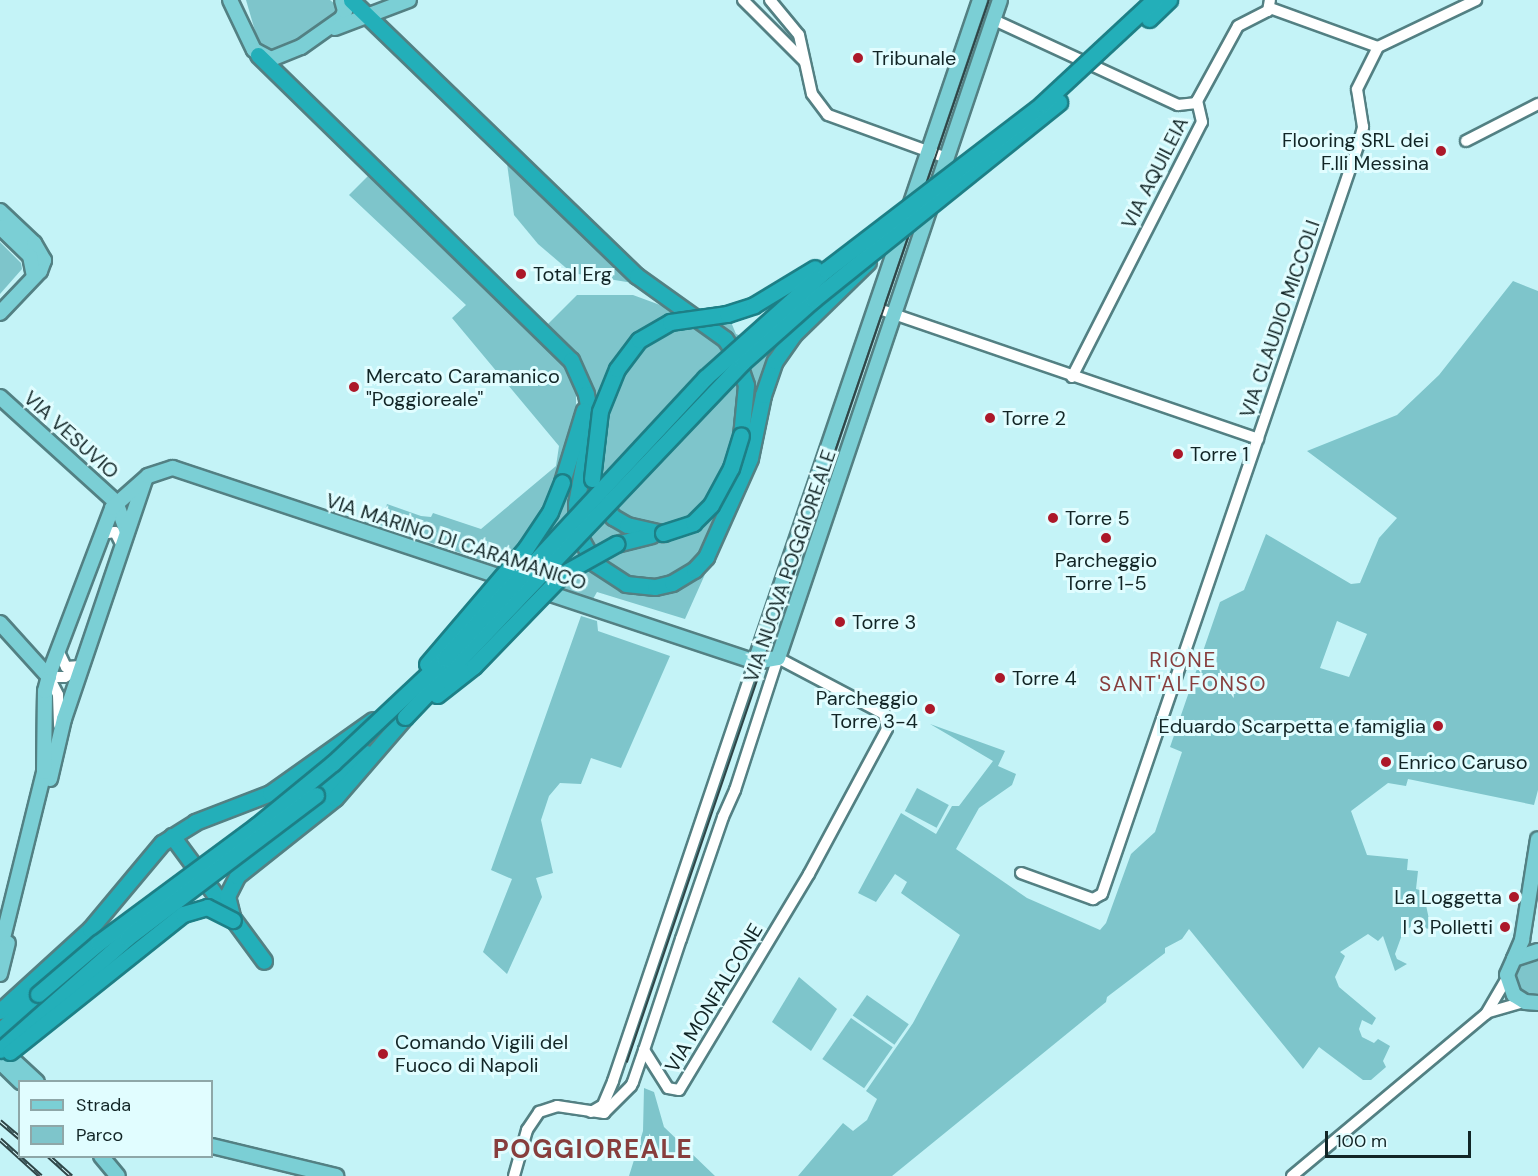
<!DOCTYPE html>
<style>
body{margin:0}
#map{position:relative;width:1538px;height:1176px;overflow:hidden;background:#c4f3f7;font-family:"DM Sans",sans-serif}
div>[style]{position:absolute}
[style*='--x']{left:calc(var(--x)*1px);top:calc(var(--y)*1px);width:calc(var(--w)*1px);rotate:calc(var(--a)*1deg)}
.green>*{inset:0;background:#7ec5cb;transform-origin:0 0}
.roads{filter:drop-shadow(2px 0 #538083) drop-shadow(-2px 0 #538083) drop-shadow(0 2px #538083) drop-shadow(0 -2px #538083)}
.minor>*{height:10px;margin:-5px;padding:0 5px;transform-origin:5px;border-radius:5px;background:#fff}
.major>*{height:14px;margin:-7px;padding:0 7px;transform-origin:7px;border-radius:7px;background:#7bcfd5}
.highway>*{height:15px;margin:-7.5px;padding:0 7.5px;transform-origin:7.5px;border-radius:7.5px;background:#23afb9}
.tram>*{height:1.5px;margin:-0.75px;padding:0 0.75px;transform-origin:0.75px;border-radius:0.75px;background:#2e4547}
.rail>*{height:5px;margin-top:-2.5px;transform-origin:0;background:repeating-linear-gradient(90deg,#e1fdff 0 9px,#2e4547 0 18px);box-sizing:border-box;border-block:2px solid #2e4547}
.bridges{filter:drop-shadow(2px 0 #1d7f86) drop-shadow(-2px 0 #1d7f86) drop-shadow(0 2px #1d7f86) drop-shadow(0 -2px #1d7f86)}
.highway-bridge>*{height:15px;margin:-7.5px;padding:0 7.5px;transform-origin:7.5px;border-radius:7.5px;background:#23afb9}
.dots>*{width:16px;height:16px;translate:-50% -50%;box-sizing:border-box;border:3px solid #e1fdff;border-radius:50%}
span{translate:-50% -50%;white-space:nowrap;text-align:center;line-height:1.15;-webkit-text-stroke:6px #e1fdff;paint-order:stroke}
.poi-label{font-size:20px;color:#122526}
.left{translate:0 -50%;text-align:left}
.right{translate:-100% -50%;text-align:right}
.street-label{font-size:20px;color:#122526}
.neighbourhood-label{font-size:21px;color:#873e3d;letter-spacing:1.5px}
.district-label{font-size:26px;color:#873e3d;font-weight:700;letter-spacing:1.5px}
.legend{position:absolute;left:18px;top:1080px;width:195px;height:78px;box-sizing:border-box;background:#e1fdff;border:2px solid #8ea7a8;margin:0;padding:8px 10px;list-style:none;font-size:18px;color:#122526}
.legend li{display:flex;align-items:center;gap:12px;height:30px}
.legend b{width:30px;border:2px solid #8ea7a8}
.scale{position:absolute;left:1325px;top:1131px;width:146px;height:27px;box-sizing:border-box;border:3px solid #122526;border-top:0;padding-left:8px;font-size:18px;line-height:21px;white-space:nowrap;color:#122526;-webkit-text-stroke:4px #e1fdff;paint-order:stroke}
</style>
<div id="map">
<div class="green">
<i style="clip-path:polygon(246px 0,330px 0,340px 8px,336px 17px,292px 45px,268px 50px,258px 41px)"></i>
<i style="clip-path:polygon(506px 156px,639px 284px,572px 273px,538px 244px,514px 215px)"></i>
<i style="clip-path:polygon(370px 174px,565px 361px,576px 390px,576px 412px,556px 479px,584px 424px,570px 531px,576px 550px,592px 571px,619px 586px,661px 592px,681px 587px,697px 573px,686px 570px,658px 581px,621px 576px,588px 549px,582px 494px,596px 410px,595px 395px,579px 356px,548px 324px,577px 295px,633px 295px,671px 309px,724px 346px,753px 388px,749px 363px,719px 324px,731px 322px,736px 334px,785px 352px,715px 552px,685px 619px,597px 592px,593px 599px,380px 525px,387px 504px,421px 516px,431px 517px,433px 513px,481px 529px,556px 466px,559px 446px,452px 318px,466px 305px,349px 195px)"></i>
<i style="clip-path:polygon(0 242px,21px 263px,22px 269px,0 294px)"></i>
<i style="clip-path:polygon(evenodd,1513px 281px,1538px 291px,1538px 790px,1534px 805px,1408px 779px,1406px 786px,1388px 783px,1351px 811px,1367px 855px,1408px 859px,1407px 870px,1418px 871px,1416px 889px,1423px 891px,1430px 924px,1430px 929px,1412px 926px,1403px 932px,1395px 954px,1397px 959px,1407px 964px,1395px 971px,1383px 936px,1378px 941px,1368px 934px,1340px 952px,1345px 956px,1335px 977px,1339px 987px,1376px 1018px,1372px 1025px,1362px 1020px,1359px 1029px,1362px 1037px,1374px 1043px,1378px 1039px,1390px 1046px,1383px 1061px,1386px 1067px,1371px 1080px,1363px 1080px,1319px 1047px,1303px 1069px,1189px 929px,1182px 939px,1165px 948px,1165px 953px,1107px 997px,1106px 1002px,892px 1176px,798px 1176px,843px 1123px,853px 1131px,867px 1120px,877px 1099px,866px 1091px,913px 1023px,960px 935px,901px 893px,907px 882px,895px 874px,876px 902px,858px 893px,901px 813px,936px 834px,952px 806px,959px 806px,993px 761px,930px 724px,1005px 751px,998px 766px,1016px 774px,1012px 785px,979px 808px,956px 849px,1027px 898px,1100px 930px,1106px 923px,1131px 854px,1155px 832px,1182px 752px,1170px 747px,1220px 602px,1244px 590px,1266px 534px,1351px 584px,1360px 583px,1379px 538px,1397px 518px,1307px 451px,1397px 415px,1439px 375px,1513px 281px,1337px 621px,1367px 634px,1349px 677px,1320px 668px,1337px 621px)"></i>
<i style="clip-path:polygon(581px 616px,597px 621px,598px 631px,670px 656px,621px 768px,591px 758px,581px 784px,560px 783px,549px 796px,541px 820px,553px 873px,536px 878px,542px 897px,507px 974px,483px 952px,512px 879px,491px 870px)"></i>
<i style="left:917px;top:788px;width:36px;height:26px;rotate:28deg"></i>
<i style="clip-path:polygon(1538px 955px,1538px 999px,1518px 993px,1512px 973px,1514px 966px)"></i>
<i style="clip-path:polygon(799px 977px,837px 1009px,811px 1051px,772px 1022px)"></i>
<i style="left:867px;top:995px;width:51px;height:25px;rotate:35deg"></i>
<i style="left:851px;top:1018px;width:51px;height:50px;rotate:35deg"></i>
<i style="clip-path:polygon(644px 1088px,654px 1092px,664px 1127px,715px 1176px,629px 1176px,643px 1131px)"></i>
</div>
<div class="roads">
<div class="minor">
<i style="--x:743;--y:0;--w:86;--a:45"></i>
<i style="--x:770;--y:0;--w:45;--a:50.4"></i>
<i style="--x:799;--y:35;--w:60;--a:77.6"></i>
<i style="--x:812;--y:94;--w:26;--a:53"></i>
<i style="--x:828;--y:115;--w:127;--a:19.9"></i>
<i style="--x:1270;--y:8;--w:115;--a:19.9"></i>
<i style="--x:1378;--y:47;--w:109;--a:-25.6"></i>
<i style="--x:994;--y:20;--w:203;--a:24.8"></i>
<i style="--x:1178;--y:105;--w:19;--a:-6"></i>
<i style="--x:1466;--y:141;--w:81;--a:-27.2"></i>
<i style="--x:876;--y:308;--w:404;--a:18.9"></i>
<i style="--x:1072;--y:377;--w:286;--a:-63"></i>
<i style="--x:1202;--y:122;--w:22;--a:-103"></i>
<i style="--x:1197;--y:101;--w:85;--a:-61.3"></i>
<i style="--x:1238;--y:26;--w:34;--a:-27"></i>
<i style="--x:1268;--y:11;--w:11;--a:-80"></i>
<i style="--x:101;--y:534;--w:14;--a:-8"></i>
<i style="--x:115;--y:532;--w:16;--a:63"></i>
<i style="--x:58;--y:650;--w:19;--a:65"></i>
<i style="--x:66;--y:667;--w:15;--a:-4"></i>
<i style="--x:49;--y:677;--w:20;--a:63"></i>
<i style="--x:58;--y:695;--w:30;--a:88"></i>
<i style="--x:49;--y:677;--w:16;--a:0"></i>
<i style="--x:65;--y:677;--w:19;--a:-35"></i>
<i style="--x:1021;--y:873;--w:77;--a:19.9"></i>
<i style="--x:1093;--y:899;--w:10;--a:-29"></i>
<i style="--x:1102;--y:894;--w:791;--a:-71.11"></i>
<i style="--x:1358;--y:146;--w:20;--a:-75"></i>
<i style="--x:1363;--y:127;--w:38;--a:-99"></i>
<i style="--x:1357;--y:89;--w:47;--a:-63.4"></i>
<i style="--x:1489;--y:1012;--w:37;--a:-16"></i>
<i style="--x:591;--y:1112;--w:14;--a:-30"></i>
<i style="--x:603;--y:1105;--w:26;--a:-67"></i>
<i style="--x:613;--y:1081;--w:442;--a:-71.3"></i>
<i style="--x:514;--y:1176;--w:48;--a:-74.2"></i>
<i style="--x:527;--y:1130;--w:22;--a:-56"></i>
<i style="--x:539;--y:1112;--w:19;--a:-18"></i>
<i style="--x:557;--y:1106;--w:48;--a:8.5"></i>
<i style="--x:604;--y:1113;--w:38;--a:-45"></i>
<i style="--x:631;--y:1086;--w:4;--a:-63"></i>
<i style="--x:633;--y:1082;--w:34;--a:-71"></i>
<i style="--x:644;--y:1050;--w:117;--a:-71.6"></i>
<i style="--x:681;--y:939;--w:129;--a:-71"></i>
<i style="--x:723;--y:817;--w:30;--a:-66"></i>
<i style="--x:735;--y:790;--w:139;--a:-72"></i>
<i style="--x:778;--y:658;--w:120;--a:27.8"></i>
<i style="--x:884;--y:714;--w:15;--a:79"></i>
<i style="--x:887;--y:729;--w:165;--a:118.3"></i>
<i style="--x:809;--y:874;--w:252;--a:121"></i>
<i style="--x:679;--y:1090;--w:11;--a:-170"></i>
<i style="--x:668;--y:1088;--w:45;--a:-122.3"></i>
<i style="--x:1292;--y:1176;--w:253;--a:-39.9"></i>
<i style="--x:1486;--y:1014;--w:42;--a:-59.7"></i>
</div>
<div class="major">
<i style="--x:230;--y:0;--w:55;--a:64.4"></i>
<i style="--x:254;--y:50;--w:19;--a:28"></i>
<i style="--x:271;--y:59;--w:32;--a:-22"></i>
<i style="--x:301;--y:47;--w:50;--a:-35.3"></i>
<i style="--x:342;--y:18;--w:8;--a:-67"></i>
<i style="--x:345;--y:11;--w:11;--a:-105"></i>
<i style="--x:335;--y:28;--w:79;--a:-20.7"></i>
<i style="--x:0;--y:211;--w:47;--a:43.3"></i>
<i style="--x:34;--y:243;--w:20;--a:60"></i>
<i style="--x:44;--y:260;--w:12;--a:110"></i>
<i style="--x:40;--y:271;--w:58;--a:133.6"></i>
<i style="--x:0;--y:227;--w:42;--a:44"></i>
<i style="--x:30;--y:256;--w:20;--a:79"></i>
<i style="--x:0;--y:397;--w:156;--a:42.2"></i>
<i style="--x:116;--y:502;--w:30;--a:70"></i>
<i style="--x:536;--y:589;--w:231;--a:18.4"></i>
<i style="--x:755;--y:662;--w:23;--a:-10"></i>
<i style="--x:778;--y:658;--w:694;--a:-71.36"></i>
<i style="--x:0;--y:623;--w:73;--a:47.8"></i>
<i style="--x:755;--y:662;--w:699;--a:-71.23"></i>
<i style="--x:50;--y:779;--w:62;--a:-76.9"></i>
<i style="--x:64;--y:719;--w:252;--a:-71.3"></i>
<i style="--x:0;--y:950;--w:183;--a:-76.1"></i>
<i style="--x:44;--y:772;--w:81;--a:-89.3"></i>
<i style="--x:45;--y:691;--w:23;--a:-75"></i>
<i style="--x:51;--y:669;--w:172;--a:-69.2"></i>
<i style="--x:112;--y:508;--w:48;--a:-41.6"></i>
<i style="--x:148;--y:476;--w:26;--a:-18"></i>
<i style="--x:173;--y:468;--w:354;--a:18.4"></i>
<i style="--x:1538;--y:951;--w:25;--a:162"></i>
<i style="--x:1514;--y:959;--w:17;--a:114"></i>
<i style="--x:1507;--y:975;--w:21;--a:71"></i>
<i style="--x:1514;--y:995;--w:13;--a:32"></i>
<i style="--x:1525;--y:1002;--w:13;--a:4"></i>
<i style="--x:1514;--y:959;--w:21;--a:-67"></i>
<i style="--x:1522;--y:940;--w:102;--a:-81"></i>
<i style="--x:0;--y:974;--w:32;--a:-76"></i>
<i style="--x:0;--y:1048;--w:50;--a:42.6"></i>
<i style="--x:0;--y:1062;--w:29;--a:44"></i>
<i style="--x:212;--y:1146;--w:128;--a:13.6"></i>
<i style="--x:101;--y:1156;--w:26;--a:50"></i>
</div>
<div class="highway">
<i style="--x:351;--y:0;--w:397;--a:44"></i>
<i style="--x:637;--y:276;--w:108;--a:35.6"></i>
<i style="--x:725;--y:339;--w:20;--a:57"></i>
<i style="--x:736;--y:356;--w:31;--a:71"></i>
<i style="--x:746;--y:385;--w:51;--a:95.6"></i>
<i style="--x:258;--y:55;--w:437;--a:44.3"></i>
<i style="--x:571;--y:360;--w:37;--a:66"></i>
<i style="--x:586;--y:394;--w:28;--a:80"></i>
<i style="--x:591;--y:422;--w:83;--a:100.4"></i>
<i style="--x:576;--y:504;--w:28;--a:88"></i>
<i style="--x:577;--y:532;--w:35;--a:61"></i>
<i style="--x:594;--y:563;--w:38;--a:33"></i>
<i style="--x:626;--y:584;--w:29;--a:6"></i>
<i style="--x:655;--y:587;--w:17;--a:-13"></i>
<i style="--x:672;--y:583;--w:26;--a:-31"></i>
<i style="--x:694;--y:570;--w:18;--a:-47"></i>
<i style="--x:706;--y:557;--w:108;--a:-66"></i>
<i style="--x:750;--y:458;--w:64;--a:-78.3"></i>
<i style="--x:763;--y:395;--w:36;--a:-71"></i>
<i style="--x:775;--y:361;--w:33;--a:-55"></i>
<i style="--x:794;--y:334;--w:103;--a:-44.2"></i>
<i style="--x:562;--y:482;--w:75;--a:-73"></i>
<i style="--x:599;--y:498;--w:24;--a:54"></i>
<i style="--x:613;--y:517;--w:16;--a:30"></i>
<i style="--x:627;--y:525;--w:37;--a:13"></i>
<i style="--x:616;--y:544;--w:36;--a:-14"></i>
<i style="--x:316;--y:795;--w:65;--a:-40.6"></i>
<i style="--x:172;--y:836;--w:155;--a:53.6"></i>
<i style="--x:233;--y:920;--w:25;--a:-104"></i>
<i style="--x:227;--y:896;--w:22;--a:-63"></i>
<i style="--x:237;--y:876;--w:125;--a:-38.5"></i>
<i style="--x:335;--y:798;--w:107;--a:-49.2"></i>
<i style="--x:0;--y:1011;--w:122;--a:-42.3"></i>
<i style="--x:90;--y:929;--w:112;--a:-50.1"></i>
<i style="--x:162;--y:843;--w:39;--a:-32"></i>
<i style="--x:195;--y:822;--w:80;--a:-21.1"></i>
<i style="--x:270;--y:793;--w:126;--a:-35.3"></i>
<i style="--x:0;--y:1031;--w:53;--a:-44.2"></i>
</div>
</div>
<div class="tram">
<i style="--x:627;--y:1062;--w:1122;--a:-71.18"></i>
</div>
<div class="rail">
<i style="--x:0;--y:1121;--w:26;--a:40"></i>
<i style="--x:0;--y:1139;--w:55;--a:42.1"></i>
<i style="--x:49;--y:1156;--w:30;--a:42"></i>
</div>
<div class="bridges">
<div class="highway-bridge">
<i style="--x:1149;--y:19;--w:28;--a:-44"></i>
<i style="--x:592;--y:479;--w:68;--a:-83.3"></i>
<i style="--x:600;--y:411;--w:45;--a:-68"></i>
<i style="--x:617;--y:369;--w:36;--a:-53"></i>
<i style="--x:639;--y:340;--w:36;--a:-30"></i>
<i style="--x:670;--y:322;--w:58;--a:-8"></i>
<i style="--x:727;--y:314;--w:28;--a:-18"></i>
<i style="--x:754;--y:305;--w:71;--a:-31.2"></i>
<i style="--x:663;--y:533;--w:32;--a:-18"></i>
<i style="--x:693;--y:523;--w:25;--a:-45"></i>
<i style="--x:711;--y:505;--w:42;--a:-61.6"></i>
<i style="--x:731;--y:468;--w:34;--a:-73"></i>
<i style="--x:427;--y:664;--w:153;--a:-49.5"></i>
<i style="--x:526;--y:548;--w:43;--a:-56.3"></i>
<i style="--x:550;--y:512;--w:32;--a:-68"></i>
<i style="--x:437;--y:695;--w:47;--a:-38.1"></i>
<i style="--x:474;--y:666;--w:129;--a:-45.9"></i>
<i style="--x:564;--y:573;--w:60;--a:-29.1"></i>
<i style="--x:405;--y:717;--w:490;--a:-46.4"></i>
<i style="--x:743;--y:362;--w:94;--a:-41.5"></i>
<i style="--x:813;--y:300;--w:316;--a:-38.8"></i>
<i style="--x:38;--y:994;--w:79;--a:-40.4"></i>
<i style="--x:98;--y:943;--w:197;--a:-36.5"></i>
<i style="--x:256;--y:826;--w:99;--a:-39.3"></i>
<i style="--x:333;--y:763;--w:152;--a:-43.1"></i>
<i style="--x:444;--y:659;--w:384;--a:-47.1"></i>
<i style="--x:705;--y:378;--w:162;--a:-41.8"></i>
<i style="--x:826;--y:270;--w:272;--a:-37.5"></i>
<i style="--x:1042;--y:104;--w:153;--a:-42.9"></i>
<i style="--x:0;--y:1050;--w:169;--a:-41.4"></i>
<i style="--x:127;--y:938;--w:237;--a:-37.1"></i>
<i style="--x:10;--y:1052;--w:221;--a:-38.6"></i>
<i style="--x:183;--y:914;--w:25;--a:-16"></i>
<i style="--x:207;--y:907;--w:29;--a:27"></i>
</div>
</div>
<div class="dots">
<i style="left:858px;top:58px;background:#ac1829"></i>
<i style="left:1441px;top:151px;background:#ac1829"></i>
<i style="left:521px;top:274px;background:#ac1829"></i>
<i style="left:354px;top:387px;background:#ac1829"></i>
<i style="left:990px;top:418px;background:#ac1829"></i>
<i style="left:1178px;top:454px;background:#ac1829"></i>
<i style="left:1053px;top:518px;background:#ac1829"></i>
<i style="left:1106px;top:538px;background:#ac1829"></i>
<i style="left:840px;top:622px;background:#ac1829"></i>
<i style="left:1000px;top:678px;background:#ac1829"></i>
<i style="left:930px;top:709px;background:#ac1829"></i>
<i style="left:1438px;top:726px;background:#ac1829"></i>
<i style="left:1386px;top:762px;background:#ac1829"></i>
<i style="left:1514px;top:897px;background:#ac1829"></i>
<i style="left:1505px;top:927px;background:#ac1829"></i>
<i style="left:383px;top:1054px;background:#ac1829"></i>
</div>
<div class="poi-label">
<span class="left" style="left:872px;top:58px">Tribunale</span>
<span class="right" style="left:1429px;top:152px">Flooring SRL dei<br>F.lli Messina</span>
<span class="left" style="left:533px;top:274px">Total Erg</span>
<span class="left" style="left:366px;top:388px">Mercato Caramanico<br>"Poggioreale"</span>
<span class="left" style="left:1002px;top:418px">Torre 2</span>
<span class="left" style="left:1190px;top:454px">Torre 1</span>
<span class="left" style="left:1065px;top:518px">Torre 5</span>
<span style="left:1106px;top:572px">Parcheggio<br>Torre 1-5</span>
<span class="left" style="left:852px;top:622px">Torre 3</span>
<span class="left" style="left:1012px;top:678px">Torre 4</span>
<span class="right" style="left:918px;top:710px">Parcheggio<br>Torre 3-4</span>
<span class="right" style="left:1426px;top:726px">Eduardo Scarpetta e famiglia</span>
<span class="left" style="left:1398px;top:762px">Enrico Caruso</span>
<span class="right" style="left:1502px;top:897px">La Loggetta</span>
<span class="right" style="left:1493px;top:927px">I 3 Polletti</span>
<span class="left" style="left:395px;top:1054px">Comando Vigili del<br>Fuoco di Napoli</span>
</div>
<div class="street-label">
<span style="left:1155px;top:173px;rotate:-63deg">VIA AQUILEIA</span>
<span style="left:1280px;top:319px;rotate:-71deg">VIA CLAUDIO MICCOLI</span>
<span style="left:71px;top:435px;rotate:42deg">VIA VESUVIO</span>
<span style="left:456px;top:542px;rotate:18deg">VIA MARINO DI CARAMANICO</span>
<span style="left:790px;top:566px;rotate:-71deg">VIA NUOVA POGGIOREALE</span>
<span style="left:714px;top:998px;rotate:-59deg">VIA MONFALCONE</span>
</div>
<div class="neighbourhood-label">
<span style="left:1183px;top:672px">RIONE<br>SANT'ALFONSO</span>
</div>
<div class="district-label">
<span style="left:593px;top:1150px">POGGIOREALE</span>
</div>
<ul class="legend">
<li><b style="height:8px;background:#7bcfd5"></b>Strada</li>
<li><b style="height:16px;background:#7ec5cb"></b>Parco</li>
</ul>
<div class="scale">100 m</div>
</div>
